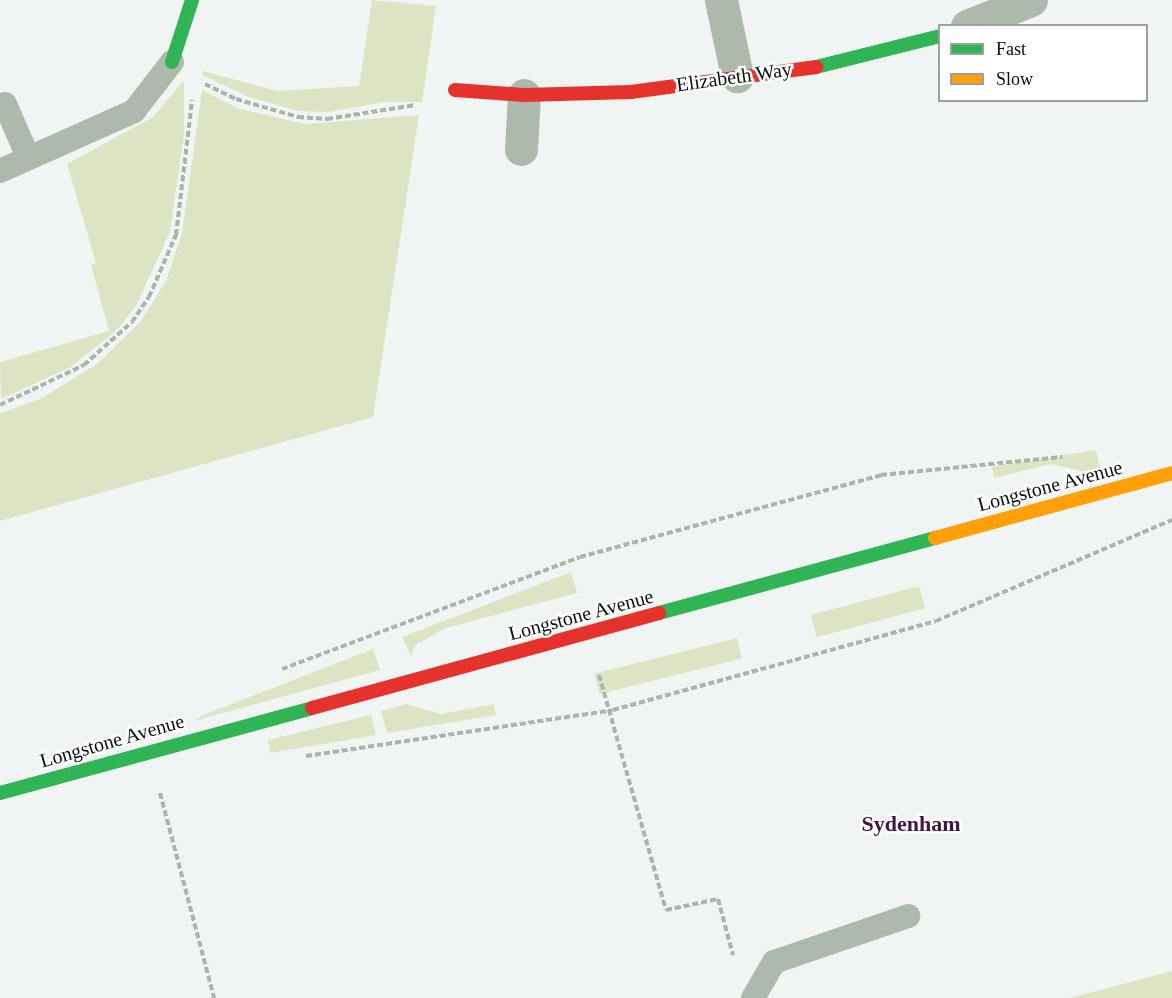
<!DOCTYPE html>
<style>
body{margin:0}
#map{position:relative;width:1172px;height:998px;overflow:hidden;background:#f0f5f3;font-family:"Times New Roman",serif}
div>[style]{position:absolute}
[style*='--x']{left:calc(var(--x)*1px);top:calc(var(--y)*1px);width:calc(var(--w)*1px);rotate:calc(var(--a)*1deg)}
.green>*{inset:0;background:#dde4c4;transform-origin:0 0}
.path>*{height:4px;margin-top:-2px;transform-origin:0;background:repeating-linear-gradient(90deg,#abb4ac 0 6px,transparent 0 9px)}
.lane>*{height:24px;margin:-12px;padding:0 12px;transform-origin:12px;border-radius:12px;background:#adb9ad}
.street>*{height:33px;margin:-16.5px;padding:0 16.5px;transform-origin:16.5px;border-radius:16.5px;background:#adb9ad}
.fast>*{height:14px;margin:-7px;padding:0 7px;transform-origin:7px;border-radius:7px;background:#30b455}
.slow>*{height:14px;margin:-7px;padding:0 7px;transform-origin:7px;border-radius:7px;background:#ff9f0a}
.jam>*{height:14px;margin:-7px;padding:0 7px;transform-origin:7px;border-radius:7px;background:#e5322d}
span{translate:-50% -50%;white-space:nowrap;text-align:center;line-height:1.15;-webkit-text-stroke:5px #fff;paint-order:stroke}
.street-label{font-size:20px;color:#0c0e0e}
.quarter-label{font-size:22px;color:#421446;font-weight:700}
.legend{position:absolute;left:938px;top:24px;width:210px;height:78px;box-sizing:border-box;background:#fff;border:2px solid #9e9f9f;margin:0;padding:8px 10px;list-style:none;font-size:18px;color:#0c0e0e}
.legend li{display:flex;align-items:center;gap:12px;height:30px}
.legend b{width:30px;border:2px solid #9e9f9f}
</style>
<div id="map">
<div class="green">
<i style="clip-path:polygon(372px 0,436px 6px,422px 102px,384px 102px,328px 112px,298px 111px,249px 97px,202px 75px,203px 71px,277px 91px,359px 86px)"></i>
<i style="clip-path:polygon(184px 80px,184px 135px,170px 232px,136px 306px,117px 330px,71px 367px,1px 399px,0 362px,109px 331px,91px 265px,96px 263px,67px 164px,153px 117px)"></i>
<i style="clip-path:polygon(202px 90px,237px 108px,305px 124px,419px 115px,373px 417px,0 521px,0 413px,40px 399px,97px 364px,141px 321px,166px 281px,182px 233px)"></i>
<i style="clip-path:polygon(1096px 450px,1101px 471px,1090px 473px,1051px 464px,994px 478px,992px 467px)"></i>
<i style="clip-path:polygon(571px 572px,577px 593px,446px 628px,415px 645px,411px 656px,402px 637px)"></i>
<i style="left:919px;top:586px;width:23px;height:112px;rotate:75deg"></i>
<i style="left:737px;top:638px;width:21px;height:147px;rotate:76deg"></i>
<i style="clip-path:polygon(373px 649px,380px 670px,194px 721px,201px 716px)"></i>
<i style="clip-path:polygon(406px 704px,441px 714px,494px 704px,496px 715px,387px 733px,381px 711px)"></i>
<i style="clip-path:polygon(371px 715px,376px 735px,270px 753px,268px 740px)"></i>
<i style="clip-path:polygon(1172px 971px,1172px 998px,1070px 998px)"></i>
</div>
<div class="path">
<i style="--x:205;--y:84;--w:34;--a:26"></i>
<i style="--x:236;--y:99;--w:65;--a:16.2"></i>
<i style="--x:298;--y:117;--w:29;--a:4"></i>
<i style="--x:327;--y:119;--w:89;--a:-9"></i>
<i style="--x:0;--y:405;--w:93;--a:-25.5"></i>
<i style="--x:84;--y:365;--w:64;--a:-41.9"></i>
<i style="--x:132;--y:322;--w:30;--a:-56"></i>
<i style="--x:149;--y:297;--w:68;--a:-66.5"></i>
<i style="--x:176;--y:235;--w:136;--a:-83.2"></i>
<i style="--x:282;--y:669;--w:318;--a:-20.6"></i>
<i style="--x:580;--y:557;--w:312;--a:-15.2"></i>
<i style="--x:881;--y:475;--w:182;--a:-5.7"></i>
<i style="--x:599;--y:675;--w:244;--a:74.1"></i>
<i style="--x:666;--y:910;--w:53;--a:-11.9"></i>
<i style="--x:718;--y:899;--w:58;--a:75"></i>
<i style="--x:306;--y:756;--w:310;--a:-8.5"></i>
<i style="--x:613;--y:710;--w:335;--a:-15.4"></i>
<i style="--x:936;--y:621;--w:257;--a:-23.2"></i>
<i style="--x:160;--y:793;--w:212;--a:75.2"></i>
</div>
<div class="lane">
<i style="--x:5;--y:104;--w:58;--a:66.5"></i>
<i style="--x:0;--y:171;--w:147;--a:-24.1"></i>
<i style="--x:134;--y:111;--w:62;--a:-52.2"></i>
<i style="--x:753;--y:998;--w:42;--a:-59.7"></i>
<i style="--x:774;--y:962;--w:142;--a:-18.9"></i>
</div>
<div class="street">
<i style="--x:721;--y:0;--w:78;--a:78.1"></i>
<i style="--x:967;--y:26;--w:69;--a:-22.1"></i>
<i style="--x:521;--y:149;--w:54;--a:-86.8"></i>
</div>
<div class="fast">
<i style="--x:172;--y:62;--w:65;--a:-72.1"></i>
<i style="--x:816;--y:67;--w:128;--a:-14"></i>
<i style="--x:659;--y:613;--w:286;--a:-15.2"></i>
<i style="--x:0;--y:793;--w:323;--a:-15.2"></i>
</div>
<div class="slow">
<i style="--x:935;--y:538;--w:246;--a:-15.3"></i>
</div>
<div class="jam">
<i style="--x:455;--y:90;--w:69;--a:4.1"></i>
<i style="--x:524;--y:95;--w:107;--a:-1.6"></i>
<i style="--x:631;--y:92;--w:187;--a:-7.7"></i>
<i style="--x:312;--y:708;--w:360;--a:-15.3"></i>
</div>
<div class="street-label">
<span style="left:734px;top:77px;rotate:-8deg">Elizabeth Way</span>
<span style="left:1050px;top:486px;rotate:-15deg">Longstone Avenue</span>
<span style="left:581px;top:615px;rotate:-15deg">Longstone Avenue</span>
<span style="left:112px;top:741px;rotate:-16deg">Longstone Avenue</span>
</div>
<div class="quarter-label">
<span style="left:911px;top:824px">Sydenham</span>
</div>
<ul class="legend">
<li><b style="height:8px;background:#30b455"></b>Fast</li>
<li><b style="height:8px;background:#ff9f0a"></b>Slow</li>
</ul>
</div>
